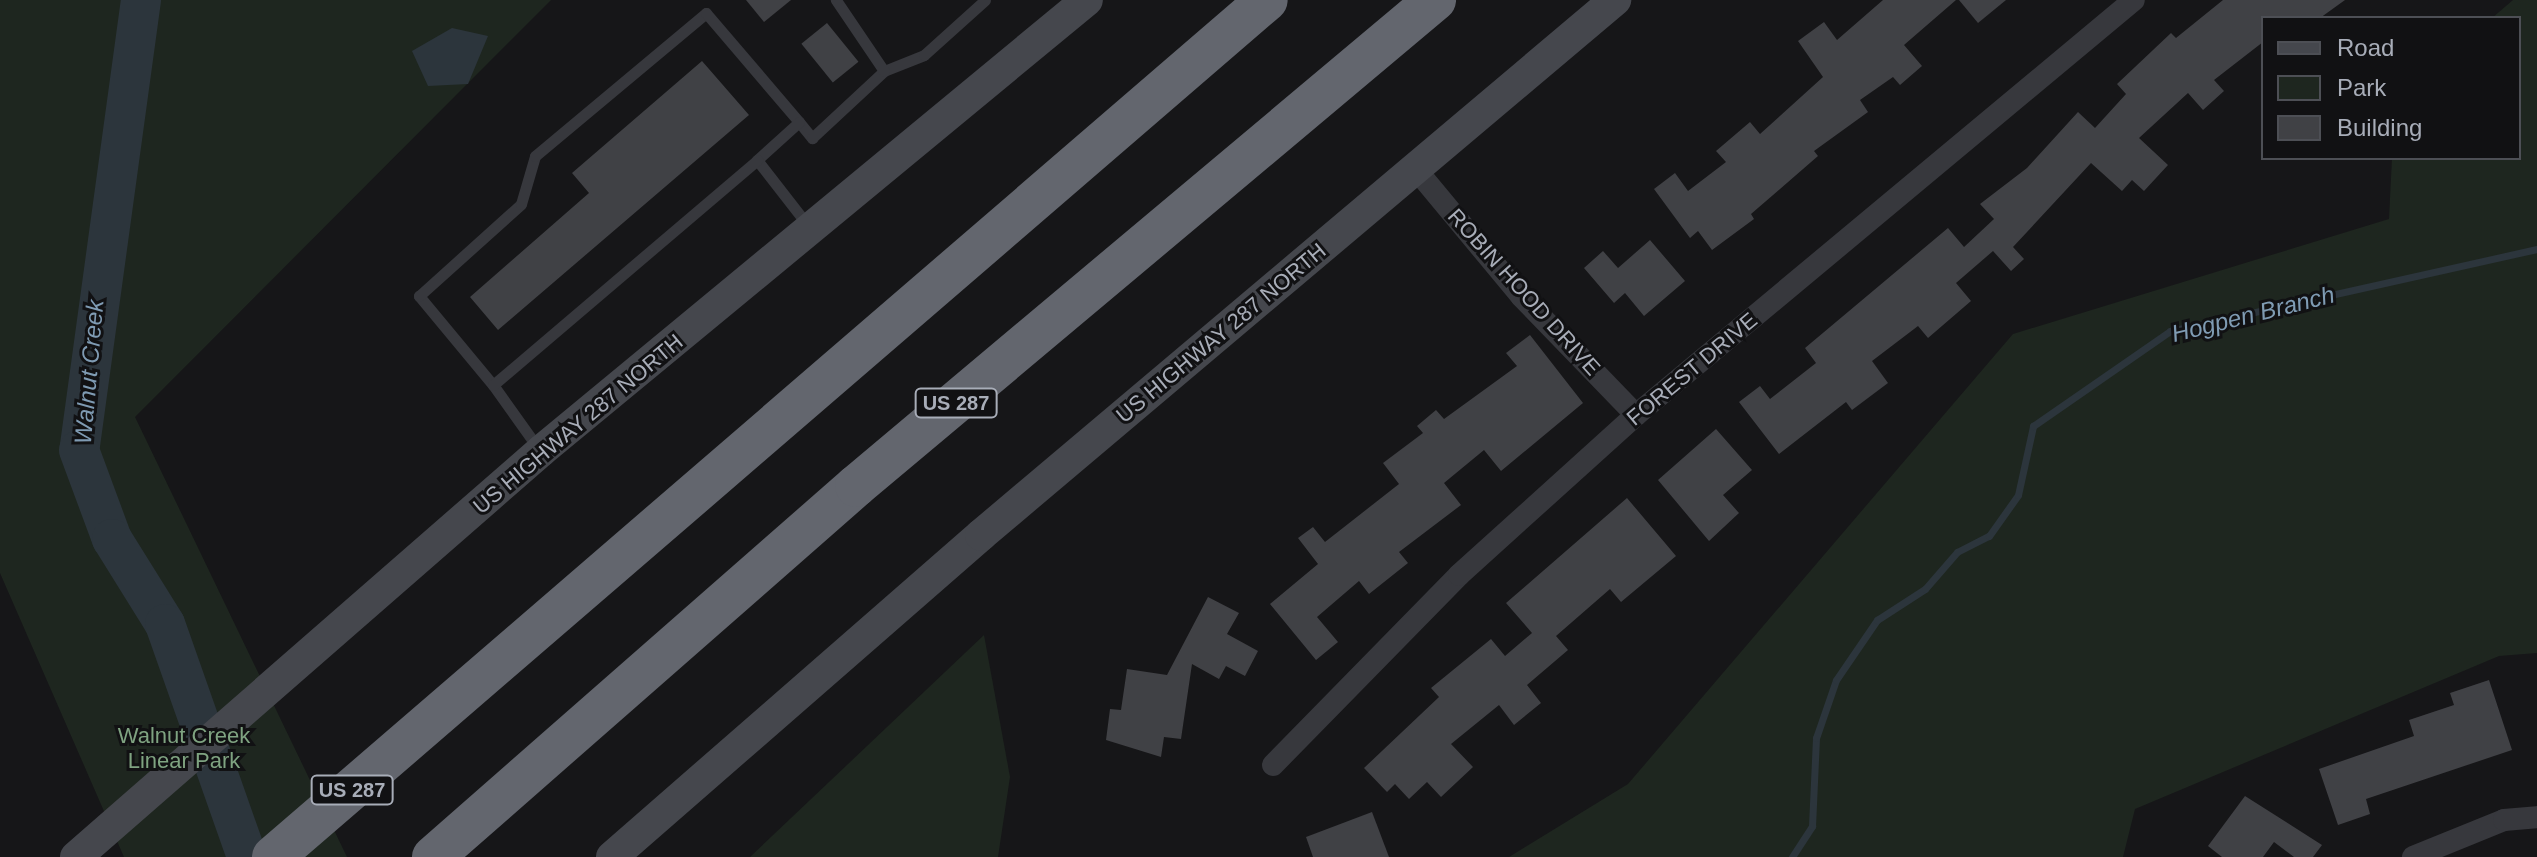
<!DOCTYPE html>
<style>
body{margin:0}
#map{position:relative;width:2537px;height:857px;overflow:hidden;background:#161618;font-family:Arial,sans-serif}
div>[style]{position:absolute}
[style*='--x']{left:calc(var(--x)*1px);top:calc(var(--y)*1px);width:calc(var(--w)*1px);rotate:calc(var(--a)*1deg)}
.green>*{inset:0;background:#1e261f}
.water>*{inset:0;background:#2c353c}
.stream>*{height:7px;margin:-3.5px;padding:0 3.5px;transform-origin:3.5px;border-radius:3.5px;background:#2c353c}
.river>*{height:40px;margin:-20px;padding:0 20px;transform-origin:20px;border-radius:20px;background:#2c353c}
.building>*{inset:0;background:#404145;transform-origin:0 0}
.lane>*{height:11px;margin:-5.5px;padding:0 5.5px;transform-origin:5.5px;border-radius:5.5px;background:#37383d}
.street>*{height:22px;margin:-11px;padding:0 11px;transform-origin:11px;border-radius:11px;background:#37383d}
.secondary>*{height:32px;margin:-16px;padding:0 16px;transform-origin:16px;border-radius:16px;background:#45474d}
.highway>*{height:42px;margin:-21px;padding:0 21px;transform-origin:21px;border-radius:21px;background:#63666e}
span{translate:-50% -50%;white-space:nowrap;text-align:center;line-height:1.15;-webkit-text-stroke:6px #111113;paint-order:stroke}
.shield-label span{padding:2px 6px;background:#111113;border:2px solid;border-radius:6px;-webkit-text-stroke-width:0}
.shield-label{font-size:20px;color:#a8adb8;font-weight:700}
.street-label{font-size:22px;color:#a8adb8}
.park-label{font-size:22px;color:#7fa381}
.water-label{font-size:24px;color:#7f9bb3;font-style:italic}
.legend{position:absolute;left:2261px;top:16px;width:260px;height:144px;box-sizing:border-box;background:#111113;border:2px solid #4d4f55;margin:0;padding:10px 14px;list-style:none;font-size:24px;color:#a8adb8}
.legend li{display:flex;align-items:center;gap:16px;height:40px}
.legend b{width:40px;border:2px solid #4d4f55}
</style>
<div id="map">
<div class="green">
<i style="clip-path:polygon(0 0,551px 0,135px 417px,347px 857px,124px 857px,0 573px)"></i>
<i style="clip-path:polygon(2513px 0,2537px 0,2537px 653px,2499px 656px,2135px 809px,2123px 857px,1509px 857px,1628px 784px,2013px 334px,2389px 219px,2392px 158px,2519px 158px,2519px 18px,2492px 18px)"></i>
<i style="clip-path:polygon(984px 635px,1010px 777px,998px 857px,750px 857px)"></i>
</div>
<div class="water">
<i style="clip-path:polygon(452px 28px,488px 36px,468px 84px,428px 86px,412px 51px)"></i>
</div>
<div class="stream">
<i style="--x:1792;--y:857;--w:37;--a:-57"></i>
<i style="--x:1812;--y:826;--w:88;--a:-87.4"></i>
<i style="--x:1816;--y:738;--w:61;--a:-71"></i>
<i style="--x:1836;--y:680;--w:73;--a:-55.7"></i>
<i style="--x:1877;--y:620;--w:57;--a:-32.9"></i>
<i style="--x:1925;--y:589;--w:49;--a:-49.1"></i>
<i style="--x:1957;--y:552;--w:36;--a:-27"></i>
<i style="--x:1989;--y:536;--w:50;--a:-54.7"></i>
<i style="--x:2018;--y:495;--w:71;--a:-77.7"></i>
<i style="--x:2033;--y:426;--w:167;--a:-34.7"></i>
<i style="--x:2170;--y:331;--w:376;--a:-12.6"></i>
</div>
<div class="river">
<i style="--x:141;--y:0;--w:454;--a:97.8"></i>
<i style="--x:79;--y:450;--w:95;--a:69.7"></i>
<i style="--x:112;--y:539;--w:100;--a:58.1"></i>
<i style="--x:165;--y:624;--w:247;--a:70.6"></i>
</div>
<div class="building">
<i style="clip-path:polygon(746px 0,791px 0,764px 22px)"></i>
<i style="clip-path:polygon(1883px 0,1956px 0,1904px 45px,1922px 66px,1900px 85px,1893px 77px,1860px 100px,1868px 112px,1814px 151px,1818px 156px,1751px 214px,1754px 219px,1712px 250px,1698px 231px,1690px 238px,1654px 189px,1675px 173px,1688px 191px,1726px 162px,1716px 151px,1750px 122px,1760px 134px,1823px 77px,1798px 41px,1824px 22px,1837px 40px)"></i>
<i style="clip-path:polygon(1959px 0,2006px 0,1978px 23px)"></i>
<i style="clip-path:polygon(2223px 0,2345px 0,2320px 18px,2263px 18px,2263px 42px,2214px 80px,2224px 91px,2203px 110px,2188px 93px,2139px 138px,2168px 165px,2144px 191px,2132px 180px,2122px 191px,2091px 163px,2013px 247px,2024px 259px,2011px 271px,1993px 251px,1956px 283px,1971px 301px,1928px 338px,1918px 326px,1872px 361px,1888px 383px,1852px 410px,1846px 402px,1779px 454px,1739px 402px,1760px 386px,1770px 399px,1816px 363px,1805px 348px,1948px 228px,1964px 247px,1994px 219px,1980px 204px,2027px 168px,2078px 112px,2095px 128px,2126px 94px,2117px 84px,2171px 33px,2176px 38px)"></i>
<i style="left:827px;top:23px;width:50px;height:33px;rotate:51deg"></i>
<i style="clip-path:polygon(702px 61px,749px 115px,498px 330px,470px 297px,589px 193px,572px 173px)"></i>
<i style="clip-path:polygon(1650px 240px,1685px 281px,1644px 316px,1625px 293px,1614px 303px,1584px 268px,1603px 251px,1618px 268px)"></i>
<i style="clip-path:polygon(1530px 335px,1583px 403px,1501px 471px,1484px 450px,1444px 483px,1461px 505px,1399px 552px,1408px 563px,1369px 594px,1359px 581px,1317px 617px,1338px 642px,1316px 660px,1270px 604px,1318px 564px,1298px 538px,1313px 527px,1325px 542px,1399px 484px,1383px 463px,1423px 433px,1417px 426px,1436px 410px,1444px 419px,1517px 366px,1506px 353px)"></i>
<i style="clip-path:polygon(1716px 429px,1752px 470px,1723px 495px,1739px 513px,1709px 541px,1658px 480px)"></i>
<i style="clip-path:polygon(1627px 498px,1676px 556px,1621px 602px,1610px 589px,1556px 636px,1568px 650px,1527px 685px,1541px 703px,1514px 725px,1499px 705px,1451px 744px,1473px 767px,1441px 797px,1427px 782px,1409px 799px,1395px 784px,1387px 792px,1364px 768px,1439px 697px,1431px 688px,1491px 639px,1505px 656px,1532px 633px,1506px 603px)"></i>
<i style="clip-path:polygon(1208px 597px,1239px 613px,1227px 634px,1258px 651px,1245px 676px,1226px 666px,1219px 679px,1192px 664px,1181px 739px,1164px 737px,1161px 757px,1106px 740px,1110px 709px,1121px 710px,1127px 669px,1167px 675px)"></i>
<i style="clip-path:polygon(2489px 680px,2512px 750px,2366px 799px,2370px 814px,2338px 825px,2319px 769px,2414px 736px,2409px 720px,2454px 705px,2450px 693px)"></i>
<i style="clip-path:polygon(2245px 796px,2322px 845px,2313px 857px,2294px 857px,2274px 842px,2263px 857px,2222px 857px,2208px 846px)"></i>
<i style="clip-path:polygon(1372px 812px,1389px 857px,1313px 857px,1306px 837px)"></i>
</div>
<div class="lane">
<i style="--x:884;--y:71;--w:43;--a:-21.8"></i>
<i style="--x:924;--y:55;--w:82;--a:-42"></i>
<i style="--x:799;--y:122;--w:21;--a:51"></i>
<i style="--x:812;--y:138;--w:98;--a:-42.9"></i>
<i style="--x:884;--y:71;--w:86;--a:-124.1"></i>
<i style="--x:493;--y:385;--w:116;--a:-129.7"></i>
<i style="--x:419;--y:296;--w:137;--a:-42"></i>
<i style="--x:521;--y:204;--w:50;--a:-73.7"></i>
<i style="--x:535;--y:156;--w:223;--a:-39.9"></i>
<i style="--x:706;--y:13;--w:143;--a:49.5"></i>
<i style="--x:799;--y:122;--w:57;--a:137.9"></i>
<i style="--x:757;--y:160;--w:86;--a:52.1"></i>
<i style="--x:538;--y:448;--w:77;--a:-125.5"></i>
<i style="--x:493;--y:385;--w:347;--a:-40.4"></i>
</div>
<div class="street">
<i style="--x:1414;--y:167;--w:168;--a:50.3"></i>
<i style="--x:1521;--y:296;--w:165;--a:46"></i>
<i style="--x:1273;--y:765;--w:266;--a:-45.6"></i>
<i style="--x:1459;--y:575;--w:239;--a:-42.1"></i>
<i style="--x:1636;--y:415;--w:648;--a:-39.81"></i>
<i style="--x:2413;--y:857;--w:98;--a:-22.1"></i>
<i style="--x:2504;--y:820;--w:33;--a:-5"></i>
</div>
<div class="secondary">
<i style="--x:76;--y:857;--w:617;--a:-41.12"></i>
<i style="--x:541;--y:451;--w:708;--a:-39.56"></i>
<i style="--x:612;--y:857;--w:490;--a:-41.1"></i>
<i style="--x:981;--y:535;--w:830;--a:-40.16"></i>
</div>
<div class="highway">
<i style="--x:273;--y:857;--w:1312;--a:-40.77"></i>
<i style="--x:433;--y:857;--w:563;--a:-41.25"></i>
<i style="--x:856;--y:486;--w:756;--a:-40.01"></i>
</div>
<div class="shield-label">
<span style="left:956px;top:403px">US 287</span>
<span style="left:352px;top:790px">US 287</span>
</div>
<div class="street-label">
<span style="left:1524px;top:292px;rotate:48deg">ROBIN HOOD DRIVE</span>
<span style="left:1221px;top:333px;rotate:-40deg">US HIGHWAY 287 NORTH</span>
<span style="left:1692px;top:369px;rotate:-40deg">FOREST DRIVE</span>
<span style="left:578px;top:424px;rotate:-40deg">US HIGHWAY 287 NORTH</span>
</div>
<div class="park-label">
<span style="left:184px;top:748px">Walnut Creek<br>Linear Park</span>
</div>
<div class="water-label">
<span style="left:2253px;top:314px;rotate:-14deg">Hogpen Branch</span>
<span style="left:89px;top:372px;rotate:-85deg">Walnut Creek</span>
</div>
<ul class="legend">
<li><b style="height:10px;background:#45474d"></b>Road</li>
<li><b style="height:22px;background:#1e261f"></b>Park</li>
<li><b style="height:22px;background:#404145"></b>Building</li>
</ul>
</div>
